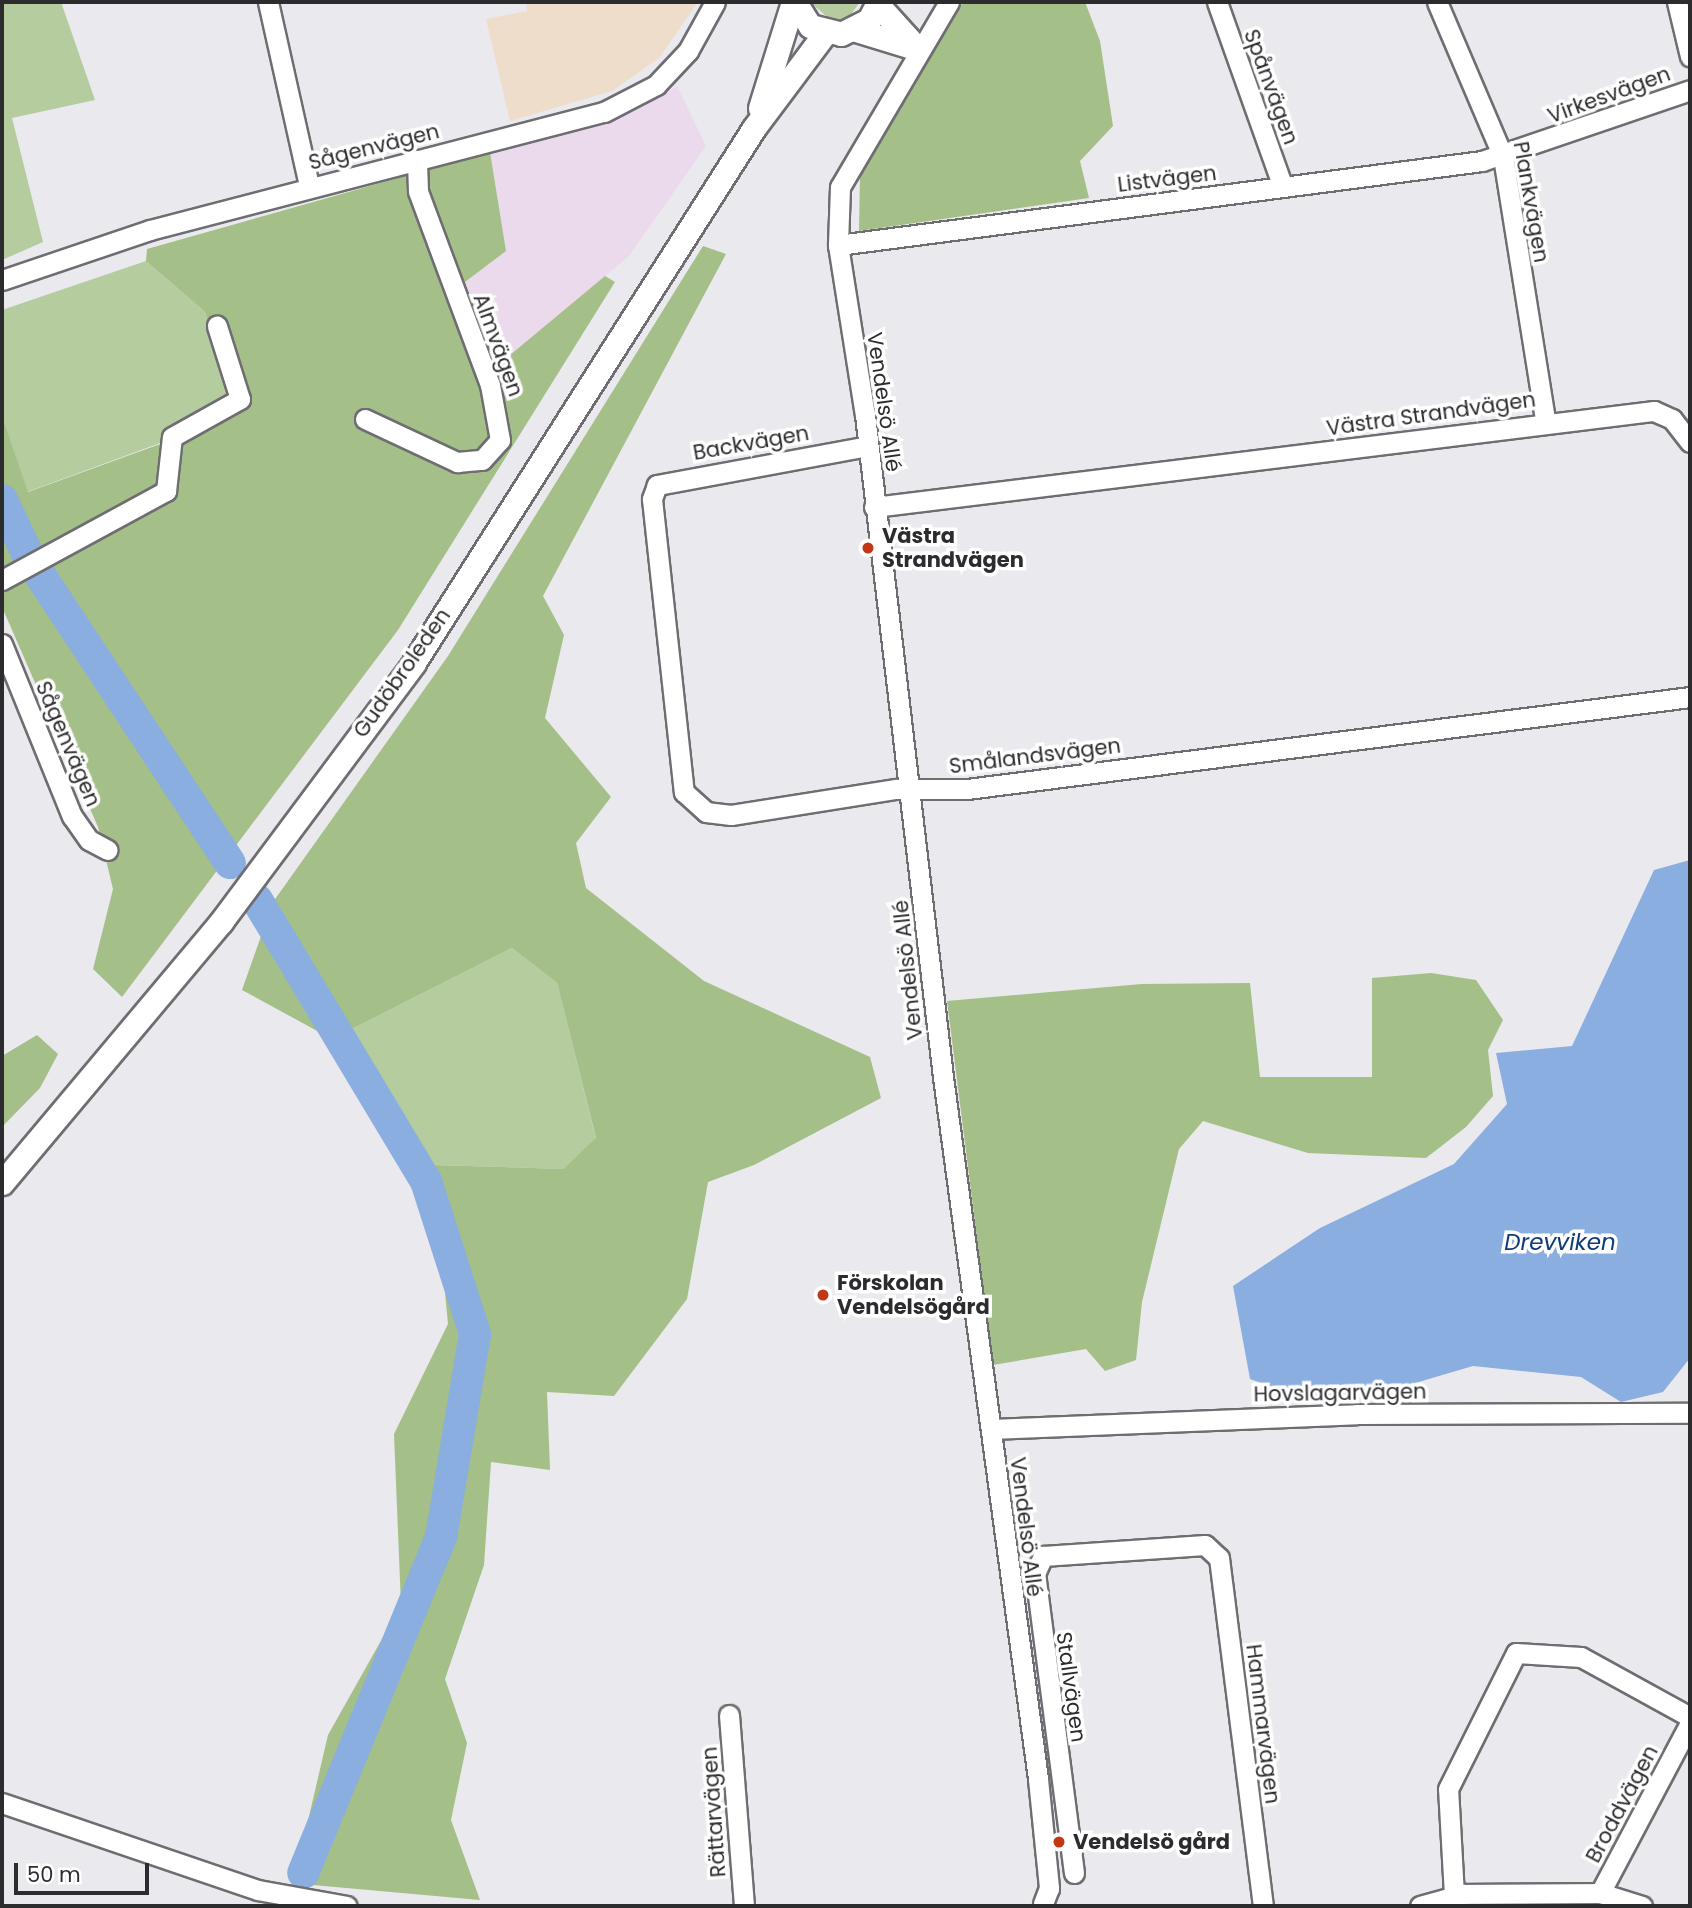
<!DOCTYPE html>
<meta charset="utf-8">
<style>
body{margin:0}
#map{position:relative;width:1692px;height:1908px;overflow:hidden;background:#e9e9ee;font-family:Poppins,sans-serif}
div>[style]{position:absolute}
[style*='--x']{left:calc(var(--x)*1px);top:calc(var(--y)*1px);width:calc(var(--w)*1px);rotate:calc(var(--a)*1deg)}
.commercial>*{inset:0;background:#eeddcb}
.industrial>*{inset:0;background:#ebdaeb}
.green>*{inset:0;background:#b5cc9e}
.forest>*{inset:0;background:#a4bf87}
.water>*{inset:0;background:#8baee0}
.river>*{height:32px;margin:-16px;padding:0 16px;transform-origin:16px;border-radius:16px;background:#8baee0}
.roads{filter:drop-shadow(2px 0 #6d6d72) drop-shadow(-2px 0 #6d6d72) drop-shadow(0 2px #6d6d72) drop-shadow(0 -2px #6d6d72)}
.minor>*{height:19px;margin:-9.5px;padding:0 9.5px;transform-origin:9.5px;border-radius:9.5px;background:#fff}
.major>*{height:23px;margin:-11.5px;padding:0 11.5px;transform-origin:11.5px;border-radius:11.5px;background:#fff}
.dots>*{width:19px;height:19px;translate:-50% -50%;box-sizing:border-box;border:4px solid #fff;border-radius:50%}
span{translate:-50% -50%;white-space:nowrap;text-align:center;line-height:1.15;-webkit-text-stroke:7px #fff;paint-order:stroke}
.street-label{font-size:21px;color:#2c2c2e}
.poi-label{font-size:21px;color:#2c2c2e;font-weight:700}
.left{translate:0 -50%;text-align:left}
.water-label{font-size:23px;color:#0e3c77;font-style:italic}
.frame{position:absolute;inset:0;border:4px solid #2c2c2e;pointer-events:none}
.scale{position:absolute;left:14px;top:1863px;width:135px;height:32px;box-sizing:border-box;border:4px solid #2c2c2e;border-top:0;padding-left:9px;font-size:21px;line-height:24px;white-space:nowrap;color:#2c2c2e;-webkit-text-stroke:5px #fff;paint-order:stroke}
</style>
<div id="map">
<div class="commercial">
<i style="clip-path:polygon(526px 2px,698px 2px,659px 58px,612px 91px,510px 121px,486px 19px,527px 11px)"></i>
</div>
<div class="industrial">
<i style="clip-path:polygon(677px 86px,706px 146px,629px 256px,492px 371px,461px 285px,506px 251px,490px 152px,643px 107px)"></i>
</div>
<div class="green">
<i style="clip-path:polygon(2px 2px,61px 2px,95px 100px,12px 118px,43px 242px,2px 260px)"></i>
<i style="clip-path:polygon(810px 2px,860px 2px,849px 17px,832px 21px)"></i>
<i style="clip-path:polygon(146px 261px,205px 312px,231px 391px,163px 442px,27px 492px,2px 416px,2px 310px)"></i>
<i style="clip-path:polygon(512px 948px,557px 983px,596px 1139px,563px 1169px,433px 1165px,332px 1039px)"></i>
</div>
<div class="forest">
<i style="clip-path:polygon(963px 2px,1085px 2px,1100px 41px,1113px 126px,1080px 161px,1089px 198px,859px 231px,860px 173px)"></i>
<i style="clip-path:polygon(490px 152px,506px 251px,461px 285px,492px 370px,605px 276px,615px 282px,398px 630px,122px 997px,93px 969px,113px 889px,98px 827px,2px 607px,2px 416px,28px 492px,163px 443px,182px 418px,219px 404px,231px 390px,205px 312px,146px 261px,147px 249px)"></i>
<i style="clip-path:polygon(703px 246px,726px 254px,543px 596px,564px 635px,545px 718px,611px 797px,576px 843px,586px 888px,704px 981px,870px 1057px,881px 1098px,754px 1165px,708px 1182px,687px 1299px,614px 1396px,547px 1392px,550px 1470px,491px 1462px,484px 1565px,445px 1679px,467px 1743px,451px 1820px,480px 1900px,313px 1885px,303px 1842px,328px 1735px,401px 1605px,394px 1434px,448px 1324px,433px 1165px,563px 1169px,596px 1138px,557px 983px,512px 948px,332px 1039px,242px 990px,273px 902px,448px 656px)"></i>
<i style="clip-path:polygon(1431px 973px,1476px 980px,1503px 1020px,1488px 1050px,1493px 1096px,1466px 1127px,1426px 1158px,1308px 1153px,1203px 1121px,1179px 1149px,1142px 1302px,1136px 1360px,1105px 1371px,1086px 1349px,993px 1365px,947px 1001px,1142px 984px,1250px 983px,1260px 1077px,1372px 1077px,1372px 978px)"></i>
<i style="clip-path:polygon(37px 1035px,58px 1054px,40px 1088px,2px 1127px,2px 1056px)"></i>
</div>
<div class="water">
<i style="clip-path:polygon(1690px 860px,1690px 1358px,1663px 1392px,1621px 1402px,1581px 1377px,1473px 1366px,1388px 1391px,1309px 1400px,1250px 1379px,1233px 1286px,1320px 1228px,1454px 1164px,1507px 1104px,1496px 1053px,1572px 1046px,1654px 870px)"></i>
</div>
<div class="river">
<i style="--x:2;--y:500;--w:59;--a:64.7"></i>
<i style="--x:40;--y:575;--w:345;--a:56.6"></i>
<i style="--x:257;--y:900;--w:328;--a:59"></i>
<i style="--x:426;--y:1181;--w:161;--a:72.2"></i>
<i style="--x:475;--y:1334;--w:206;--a:99.5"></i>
<i style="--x:441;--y:1537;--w:363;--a:112.3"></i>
</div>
<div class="roads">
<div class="minor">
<i style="--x:268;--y:2;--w:189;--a:77.4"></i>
<i style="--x:949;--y:2;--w:215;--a:120.5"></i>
<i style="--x:840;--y:187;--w:58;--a:92"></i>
<i style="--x:838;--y:245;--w:172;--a:81"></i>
<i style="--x:865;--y:415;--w:667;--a:83.28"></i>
<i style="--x:943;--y:1077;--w:708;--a:82.29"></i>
<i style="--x:1038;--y:1779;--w:110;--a:84.2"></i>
<i style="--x:1049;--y:1888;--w:17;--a:111"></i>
<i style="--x:1217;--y:2;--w:196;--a:70.4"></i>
<i style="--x:1437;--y:2;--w:168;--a:66.9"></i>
<i style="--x:1503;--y:157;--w:266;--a:80.9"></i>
<i style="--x:1677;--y:2;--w:56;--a:76.5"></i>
<i style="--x:838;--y:245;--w:649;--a:-7.43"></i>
<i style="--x:1482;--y:161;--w:220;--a:-18.8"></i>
<i style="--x:2;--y:280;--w:156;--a:-18.7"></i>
<i style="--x:150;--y:230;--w:469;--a:-14.6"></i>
<i style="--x:604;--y:112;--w:59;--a:-27.4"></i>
<i style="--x:656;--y:85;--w:47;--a:-46.7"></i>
<i style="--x:688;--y:51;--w:56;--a:-61.1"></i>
<i style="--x:365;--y:419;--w:102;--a:25.1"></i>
<i style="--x:457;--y:462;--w:25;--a:-5"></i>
<i style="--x:482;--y:460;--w:27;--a:-48"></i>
<i style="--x:500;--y:440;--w:56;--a:-100.3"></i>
<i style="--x:490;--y:385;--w:207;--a:-110.4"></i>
<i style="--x:418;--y:191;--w:31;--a:-92"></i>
<i style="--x:868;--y:446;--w:215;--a:169.5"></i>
<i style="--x:657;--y:485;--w:15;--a:110"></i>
<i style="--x:652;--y:499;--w:295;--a:83.8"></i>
<i style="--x:684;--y:792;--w:30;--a:42"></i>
<i style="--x:706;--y:812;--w:25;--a:7"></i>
<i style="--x:731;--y:815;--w:167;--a:-9"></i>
<i style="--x:896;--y:789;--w:71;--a:0"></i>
<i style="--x:967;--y:789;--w:729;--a:-7.25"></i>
<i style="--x:874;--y:507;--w:786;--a:-7.02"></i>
<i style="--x:1654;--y:411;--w:20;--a:24"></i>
<i style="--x:1672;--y:419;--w:29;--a:52"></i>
<i style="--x:2;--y:580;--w:187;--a:-28.5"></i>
<i style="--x:166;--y:491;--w:54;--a:-83.7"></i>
<i style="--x:172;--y:437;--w:78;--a:-29.2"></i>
<i style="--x:240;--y:399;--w:77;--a:-107.5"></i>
<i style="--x:2;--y:644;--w:186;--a:67.9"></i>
<i style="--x:72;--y:816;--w:29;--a:55"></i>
<i style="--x:89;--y:840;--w:21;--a:28"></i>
<i style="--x:991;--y:1429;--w:366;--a:-2.3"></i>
<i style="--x:1357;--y:1414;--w:333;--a:-0.2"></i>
<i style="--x:729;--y:1715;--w:192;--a:85.5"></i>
<i style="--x:2;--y:1803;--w:270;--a:18.8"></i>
<i style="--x:258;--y:1890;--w:90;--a:10.2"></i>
<i style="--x:1074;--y:1873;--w:302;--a:-97.4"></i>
<i style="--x:1035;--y:1574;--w:20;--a:-66"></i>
<i style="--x:1043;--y:1556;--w:162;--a:-3.9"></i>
<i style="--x:1205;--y:1545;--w:19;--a:43"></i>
<i style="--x:1219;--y:1558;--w:351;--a:82.8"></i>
<i style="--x:1600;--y:1893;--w:44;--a:17.2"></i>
<i style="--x:1454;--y:1895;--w:106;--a:-93.2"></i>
<i style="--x:1448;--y:1789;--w:152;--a:-63.4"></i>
<i style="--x:1516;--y:1653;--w:65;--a:3.5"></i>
<i style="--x:1581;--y:1657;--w:124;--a:28.8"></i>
<i style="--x:1420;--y:1906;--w:45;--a:-15.6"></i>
<i style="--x:1463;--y:1894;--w:137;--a:-0.4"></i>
<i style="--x:1600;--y:1893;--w:192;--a:-62.1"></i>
</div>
<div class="major">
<i style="--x:795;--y:2;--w:28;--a:58"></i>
<i style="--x:810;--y:26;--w:32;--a:14"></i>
<i style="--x:841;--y:34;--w:31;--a:-27"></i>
<i style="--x:869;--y:20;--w:20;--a:-63"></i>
<i style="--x:878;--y:5;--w:57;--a:47.9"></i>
<i style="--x:856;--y:30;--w:65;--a:17"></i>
<i style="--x:760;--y:108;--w:111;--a:-72.7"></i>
<i style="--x:2;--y:1183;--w:341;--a:-50"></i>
<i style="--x:221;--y:922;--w:322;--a:-53.3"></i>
<i style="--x:413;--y:664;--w:635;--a:-57.54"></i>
<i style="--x:754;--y:128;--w:119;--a:-53.2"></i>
</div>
</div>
<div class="dots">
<i style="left:868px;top:548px;background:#c23816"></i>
<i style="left:823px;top:1295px;background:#c23816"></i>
<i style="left:1059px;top:1842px;background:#c23816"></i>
</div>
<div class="street-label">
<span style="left:1271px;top:87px;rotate:70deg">Spånvägen</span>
<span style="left:1609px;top:95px;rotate:-20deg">Virkesvägen</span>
<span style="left:374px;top:147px;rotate:-14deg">Sågenvägen</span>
<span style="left:1167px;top:179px;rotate:-7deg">Listvägen</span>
<span style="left:1531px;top:202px;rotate:80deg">Plankvägen</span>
<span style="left:498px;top:345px;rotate:70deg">Almvägen</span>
<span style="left:884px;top:402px;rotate:82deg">Vendelsö Allé</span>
<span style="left:1431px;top:414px;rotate:-8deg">Västra Strandvägen</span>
<span style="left:751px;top:443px;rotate:-10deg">Backvägen</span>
<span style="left:402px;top:673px;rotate:-55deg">Gudöbroleden</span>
<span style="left:68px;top:744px;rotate:67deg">Sågenvägen</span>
<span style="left:1035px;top:756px;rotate:-7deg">Smålandsvägen</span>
<span style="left:908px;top:970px;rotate:-96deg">Vendelsö Allé</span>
<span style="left:1340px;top:1393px;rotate:-1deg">Hovslagarvägen</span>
<span style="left:1026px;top:1527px;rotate:83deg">Vendelsö Allé</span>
<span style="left:1071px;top:1687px;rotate:82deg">Stallvägen</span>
<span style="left:1263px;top:1724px;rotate:83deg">Hammarvägen</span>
<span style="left:1622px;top:1804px;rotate:-62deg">Broddvägen</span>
<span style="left:714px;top:1812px;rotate:-94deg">Rättarvägen</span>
</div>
<div class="poi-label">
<span class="left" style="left:882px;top:548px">Västra<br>Strandvägen</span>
<span class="left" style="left:837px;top:1295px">Förskolan<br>Vendelsögård</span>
<span class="left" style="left:1073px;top:1842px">Vendelsö gård</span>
</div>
<div class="water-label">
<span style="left:1560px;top:1242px">Drevviken</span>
</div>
<div class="frame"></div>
<div class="scale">50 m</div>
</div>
